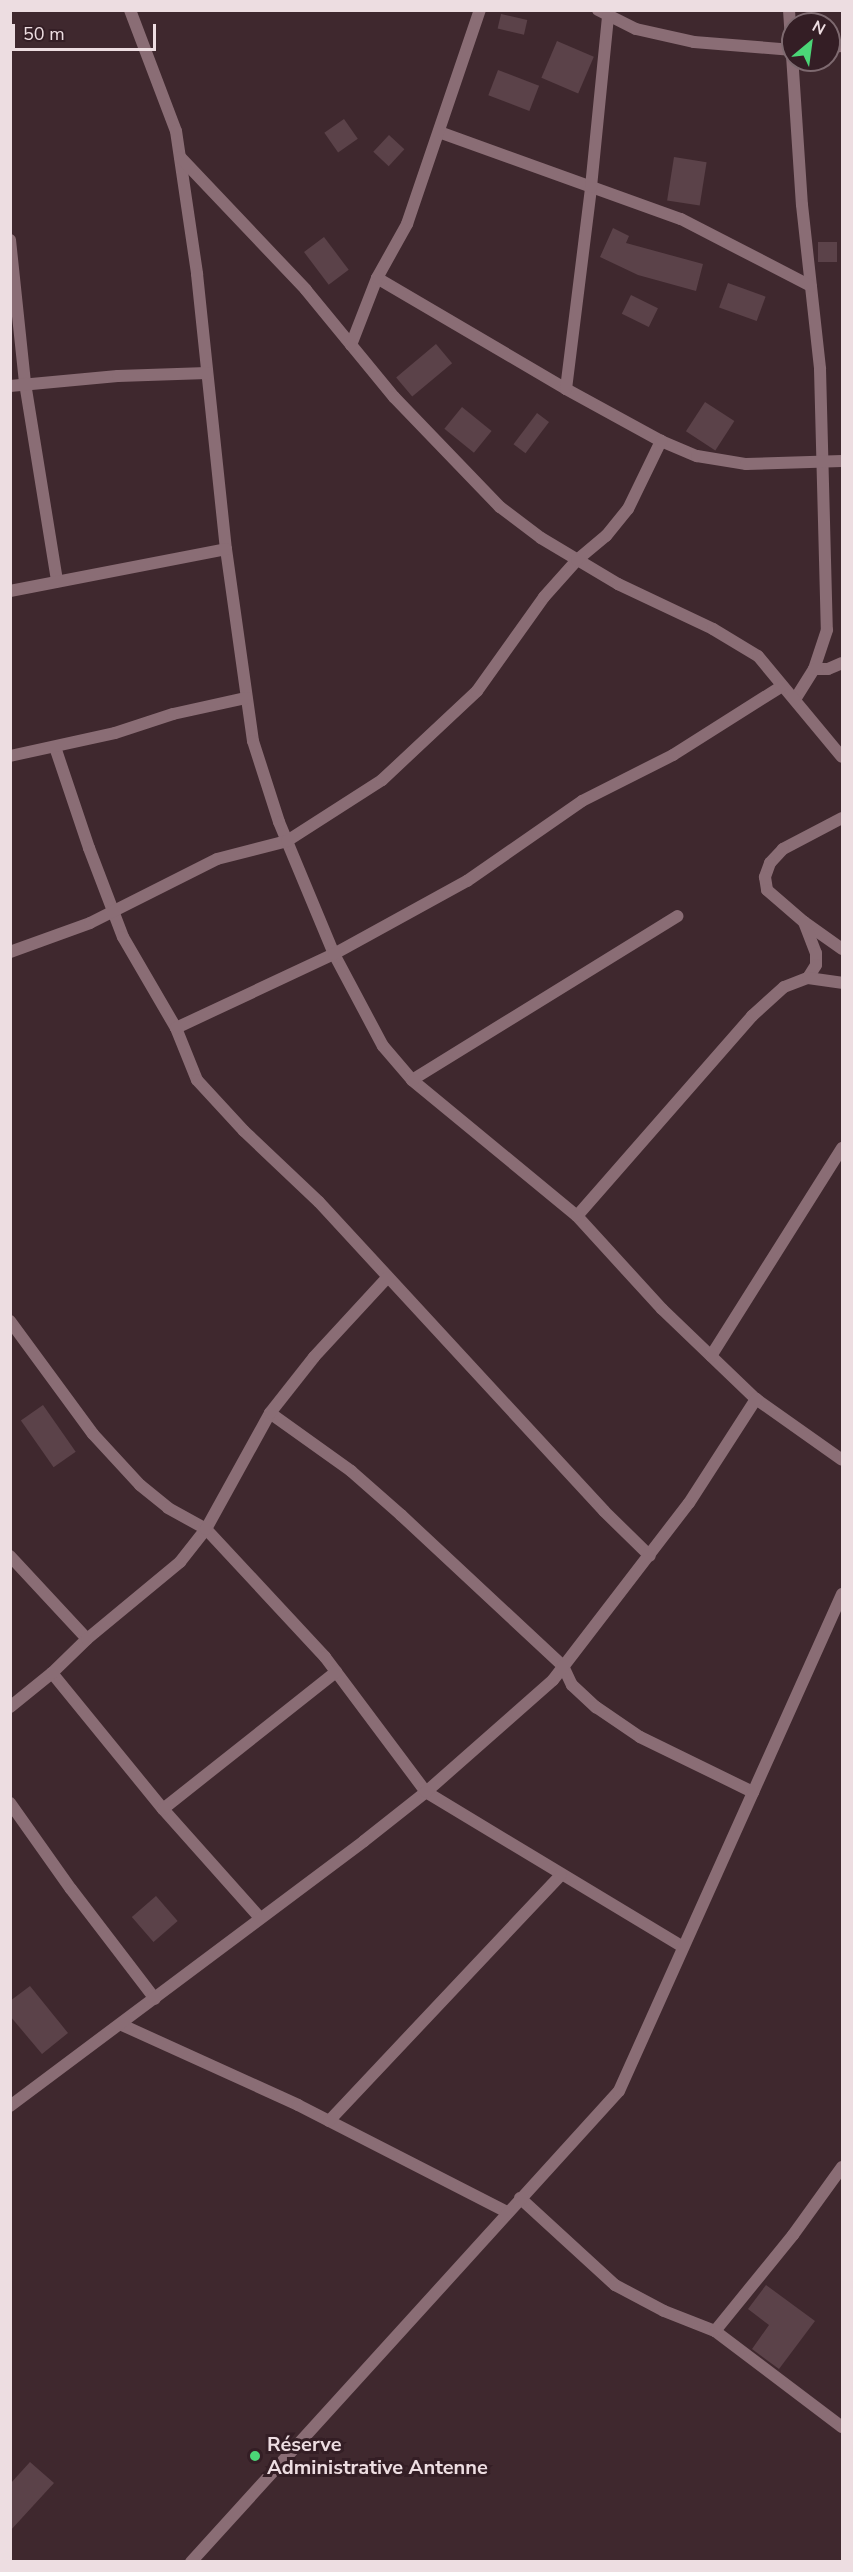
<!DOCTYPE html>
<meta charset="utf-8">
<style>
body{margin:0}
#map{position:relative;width:853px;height:2572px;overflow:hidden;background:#3f282e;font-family:"Nunito Sans",sans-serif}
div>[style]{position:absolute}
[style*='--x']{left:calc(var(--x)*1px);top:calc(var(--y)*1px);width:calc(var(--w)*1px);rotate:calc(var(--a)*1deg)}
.building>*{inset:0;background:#5b4249;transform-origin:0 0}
.minor>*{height:12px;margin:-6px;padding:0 6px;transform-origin:6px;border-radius:6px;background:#8a6d75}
.dots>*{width:16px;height:16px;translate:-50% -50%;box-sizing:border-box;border:3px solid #341e25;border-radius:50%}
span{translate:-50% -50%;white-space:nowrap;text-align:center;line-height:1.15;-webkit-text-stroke:6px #341e25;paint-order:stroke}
.poi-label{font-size:20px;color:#eddde1;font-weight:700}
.left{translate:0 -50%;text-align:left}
.frame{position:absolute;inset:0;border:12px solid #eddde1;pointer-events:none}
.north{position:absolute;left:781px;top:12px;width:60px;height:60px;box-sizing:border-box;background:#341e25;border:2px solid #7e6a70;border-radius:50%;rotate:29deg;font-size:16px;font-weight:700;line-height:24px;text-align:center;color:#eddde1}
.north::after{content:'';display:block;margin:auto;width:21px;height:27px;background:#4bd677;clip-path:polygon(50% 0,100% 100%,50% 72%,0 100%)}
.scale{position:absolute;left:12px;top:24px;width:144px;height:27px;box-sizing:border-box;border:3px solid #eddde1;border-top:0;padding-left:8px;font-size:18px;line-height:21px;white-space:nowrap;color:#eddde1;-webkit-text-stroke:4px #341e25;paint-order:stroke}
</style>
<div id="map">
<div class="building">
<i style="left:501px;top:14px;width:27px;height:15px;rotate:13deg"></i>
<i style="left:557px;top:41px;width:40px;height:40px;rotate:23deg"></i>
<i style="left:498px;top:70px;width:44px;height:27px;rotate:21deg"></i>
<i style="left:344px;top:119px;width:24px;height:24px;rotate:55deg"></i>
<i style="left:389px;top:135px;width:21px;height:23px;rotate:43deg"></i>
<i style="left:674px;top:157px;width:33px;height:44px;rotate:9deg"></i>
<i style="clip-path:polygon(613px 228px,629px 236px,626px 243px,703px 264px,696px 291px,638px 275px,600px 257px)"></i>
<i style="left:324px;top:237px;width:41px;height:25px;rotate:53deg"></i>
<i style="left:818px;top:242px;width:19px;height:20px"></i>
<i style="left:728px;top:283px;width:40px;height:26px;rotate:20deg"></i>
<i style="left:631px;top:295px;width:30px;height:21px;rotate:26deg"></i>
<i style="left:436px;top:344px;width:25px;height:52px;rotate:50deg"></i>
<i style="left:705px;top:402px;width:35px;height:35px;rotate:33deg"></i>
<i style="left:462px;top:407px;width:38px;height:28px;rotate:39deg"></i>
<i style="left:537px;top:413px;width:15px;height:39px;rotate:37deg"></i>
<i style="left:43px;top:1405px;width:57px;height:27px;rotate:55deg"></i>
<i style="left:156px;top:1896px;width:33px;height:32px;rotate:49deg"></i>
<i style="clip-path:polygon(30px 1986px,68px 2033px,42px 2054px,10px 2016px,10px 2001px)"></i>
<i style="clip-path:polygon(766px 2285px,815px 2321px,779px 2369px,752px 2349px,769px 2325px,748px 2309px)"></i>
<i style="clip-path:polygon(30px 2462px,54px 2483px,10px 2531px,10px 2484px)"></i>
</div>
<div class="minor">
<i style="--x:130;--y:10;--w:129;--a:69.2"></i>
<i style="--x:176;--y:131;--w:145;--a:81.6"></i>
<i style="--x:197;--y:274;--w:277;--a:84"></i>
<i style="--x:226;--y:549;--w:194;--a:82"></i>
<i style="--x:253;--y:741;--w:85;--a:72.2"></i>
<i style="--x:279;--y:822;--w:143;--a:67.4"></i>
<i style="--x:334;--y:954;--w:104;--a:62"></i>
<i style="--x:383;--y:1046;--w:45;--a:49.5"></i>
<i style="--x:412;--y:1080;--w:214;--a:39.5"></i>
<i style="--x:577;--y:1216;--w:126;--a:47.6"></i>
<i style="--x:662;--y:1309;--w:130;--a:43.8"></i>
<i style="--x:756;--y:1399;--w:105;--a:35.3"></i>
<i style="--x:598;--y:10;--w:42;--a:26.6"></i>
<i style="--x:636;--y:29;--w:59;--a:12.6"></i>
<i style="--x:694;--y:42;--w:99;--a:4.6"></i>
<i style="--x:789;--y:10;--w:195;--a:86.2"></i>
<i style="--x:802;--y:205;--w:165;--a:83.7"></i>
<i style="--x:820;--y:369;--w:261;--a:88.5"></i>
<i style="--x:827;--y:630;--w:41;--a:108.4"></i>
<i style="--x:814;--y:669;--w:36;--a:122"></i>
<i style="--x:829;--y:47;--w:13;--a:-4"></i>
<i style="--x:439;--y:132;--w:257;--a:19.8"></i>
<i style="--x:681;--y:219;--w:146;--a:27.3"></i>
<i style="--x:180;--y:157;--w:183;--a:46.5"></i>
<i style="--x:306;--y:290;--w:139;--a:50.6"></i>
<i style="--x:394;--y:397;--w:153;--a:46.1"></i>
<i style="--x:500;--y:507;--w:51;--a:37.1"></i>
<i style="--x:541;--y:538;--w:90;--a:30.9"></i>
<i style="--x:618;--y:584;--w:105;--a:25.3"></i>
<i style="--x:713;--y:629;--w:52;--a:31"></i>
<i style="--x:758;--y:656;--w:131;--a:50.3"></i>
<i style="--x:10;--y:240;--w:144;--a:84"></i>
<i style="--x:25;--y:383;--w:201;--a:80.8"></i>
<i style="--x:377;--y:278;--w:219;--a:30.4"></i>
<i style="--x:566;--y:389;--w:108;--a:28.7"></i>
<i style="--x:661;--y:441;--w:39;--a:23"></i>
<i style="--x:697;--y:456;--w:50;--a:9.3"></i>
<i style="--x:746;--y:464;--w:96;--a:-1.8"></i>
<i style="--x:351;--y:345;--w:72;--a:-68.8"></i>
<i style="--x:377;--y:278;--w:62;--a:-60.9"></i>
<i style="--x:407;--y:224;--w:226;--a:-71.2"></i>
<i style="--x:10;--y:386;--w:108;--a:-5.3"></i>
<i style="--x:118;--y:376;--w:89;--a:-1.9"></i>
<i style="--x:566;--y:389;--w:204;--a:-82.9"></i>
<i style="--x:591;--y:187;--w:172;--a:-84.3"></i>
<i style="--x:10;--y:591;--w:220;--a:-11"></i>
<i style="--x:814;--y:669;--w:14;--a:0"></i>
<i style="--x:828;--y:669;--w:15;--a:-23"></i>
<i style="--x:55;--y:747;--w:107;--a:71.4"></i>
<i style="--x:89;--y:848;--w:95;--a:69.1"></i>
<i style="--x:123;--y:937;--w:105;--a:59.8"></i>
<i style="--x:176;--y:1028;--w:56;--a:68"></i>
<i style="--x:197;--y:1080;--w:69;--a:47.3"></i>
<i style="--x:244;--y:1131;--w:103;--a:43.4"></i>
<i style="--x:319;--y:1202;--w:420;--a:47.3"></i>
<i style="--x:604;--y:1511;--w:64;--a:44.4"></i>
<i style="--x:10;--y:756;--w:107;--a:-12.4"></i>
<i style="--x:115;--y:733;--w:61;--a:-18.1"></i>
<i style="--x:173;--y:714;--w:75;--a:-12.4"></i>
<i style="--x:842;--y:818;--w:67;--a:152.3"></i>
<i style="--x:783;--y:849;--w:19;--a:133"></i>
<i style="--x:770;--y:863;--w:15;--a:110"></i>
<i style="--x:765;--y:877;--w:13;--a:81"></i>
<i style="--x:767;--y:890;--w:49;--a:40.9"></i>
<i style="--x:804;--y:922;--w:47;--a:35.4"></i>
<i style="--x:804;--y:922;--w:33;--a:69"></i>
<i style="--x:816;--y:953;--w:12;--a:90"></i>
<i style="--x:816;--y:965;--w:15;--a:122"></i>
<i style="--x:10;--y:952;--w:85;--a:-19.9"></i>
<i style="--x:90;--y:923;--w:142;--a:-26.7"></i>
<i style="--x:217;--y:859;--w:72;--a:-14.4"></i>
<i style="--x:287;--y:841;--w:113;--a:-32.7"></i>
<i style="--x:382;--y:780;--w:130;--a:-43.1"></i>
<i style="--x:477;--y:691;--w:115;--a:-54.5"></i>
<i style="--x:544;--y:597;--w:50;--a:-48.3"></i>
<i style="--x:577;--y:560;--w:38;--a:-40"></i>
<i style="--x:606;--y:536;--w:35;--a:-51"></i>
<i style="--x:628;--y:509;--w:76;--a:-64.1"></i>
<i style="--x:176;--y:1028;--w:174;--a:-25.1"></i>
<i style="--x:334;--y:954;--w:152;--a:-28.8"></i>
<i style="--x:467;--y:881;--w:140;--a:-34.8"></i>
<i style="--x:582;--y:801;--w:102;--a:-26.8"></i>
<i style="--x:673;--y:755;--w:129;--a:-32.3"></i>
<i style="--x:412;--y:1080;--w:312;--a:-31.7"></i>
<i style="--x:577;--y:1216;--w:266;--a:-48.8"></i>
<i style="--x:752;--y:1016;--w:43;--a:-42.2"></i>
<i style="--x:784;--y:987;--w:26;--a:-21"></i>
<i style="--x:808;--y:978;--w:34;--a:8"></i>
<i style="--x:10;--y:1321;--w:140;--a:53.7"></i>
<i style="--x:93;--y:1434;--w:69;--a:47.3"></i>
<i style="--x:140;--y:1485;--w:36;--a:39"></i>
<i style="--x:168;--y:1508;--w:43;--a:28.9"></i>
<i style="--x:206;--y:1529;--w:175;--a:47.1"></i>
<i style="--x:325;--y:1657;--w:169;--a:53.2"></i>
<i style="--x:426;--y:1792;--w:300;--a:31.1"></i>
<i style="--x:711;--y:1356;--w:246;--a:-57.8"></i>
<i style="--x:270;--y:1413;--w:100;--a:35.6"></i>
<i style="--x:351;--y:1471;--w:67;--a:41.3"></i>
<i style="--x:401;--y:1515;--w:221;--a:43"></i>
<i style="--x:563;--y:1666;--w:21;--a:65"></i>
<i style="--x:572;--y:1685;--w:33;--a:43"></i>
<i style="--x:596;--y:1707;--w:53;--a:34.3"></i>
<i style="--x:640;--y:1737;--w:126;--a:26"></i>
<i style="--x:10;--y:1556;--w:113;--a:47.1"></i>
<i style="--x:52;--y:1673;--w:176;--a:50.8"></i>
<i style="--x:163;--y:1809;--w:146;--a:48.3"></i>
<i style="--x:10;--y:1707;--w:54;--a:-39"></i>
<i style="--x:52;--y:1673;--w:49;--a:-44.2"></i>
<i style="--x:87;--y:1639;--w:121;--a:-39.6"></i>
<i style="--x:180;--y:1562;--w:42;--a:-51.8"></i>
<i style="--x:206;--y:1529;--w:132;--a:-61.1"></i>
<i style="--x:270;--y:1413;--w:71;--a:-51.8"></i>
<i style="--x:314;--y:1357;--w:108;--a:-47.3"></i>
<i style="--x:10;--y:1803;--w:105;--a:54.7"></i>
<i style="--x:71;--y:1889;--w:138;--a:52.6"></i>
<i style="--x:163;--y:1809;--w:221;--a:-38.4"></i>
<i style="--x:122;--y:2025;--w:193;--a:24.4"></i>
<i style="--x:298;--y:2105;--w:235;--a:27.1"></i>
<i style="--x:10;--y:2106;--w:442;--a:-36.8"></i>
<i style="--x:364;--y:1841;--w:79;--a:-38.3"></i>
<i style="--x:426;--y:1792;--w:169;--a:-41.4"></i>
<i style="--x:553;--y:1680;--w:223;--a:-52.5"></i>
<i style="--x:689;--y:1503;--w:124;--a:-57.2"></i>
<i style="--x:329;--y:2121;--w:338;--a:-46.7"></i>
<i style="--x:520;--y:2198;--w:129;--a:42.5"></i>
<i style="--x:615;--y:2285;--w:55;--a:28"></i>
<i style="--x:664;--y:2311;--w:55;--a:21.4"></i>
<i style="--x:715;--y:2331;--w:159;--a:37.1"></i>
<i style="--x:715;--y:2331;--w:124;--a:-50.9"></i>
<i style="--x:793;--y:2235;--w:84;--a:-54.2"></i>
<i style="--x:191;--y:2562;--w:636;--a:-47.74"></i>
<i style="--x:619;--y:2091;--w:545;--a:-65.83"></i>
</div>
<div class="dots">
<i style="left:255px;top:2456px;background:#4bd677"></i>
</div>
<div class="poi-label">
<span class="left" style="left:267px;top:2456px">Réserve<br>Administrative Antenne</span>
</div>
<div class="frame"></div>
<div class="north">N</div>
<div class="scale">50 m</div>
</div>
